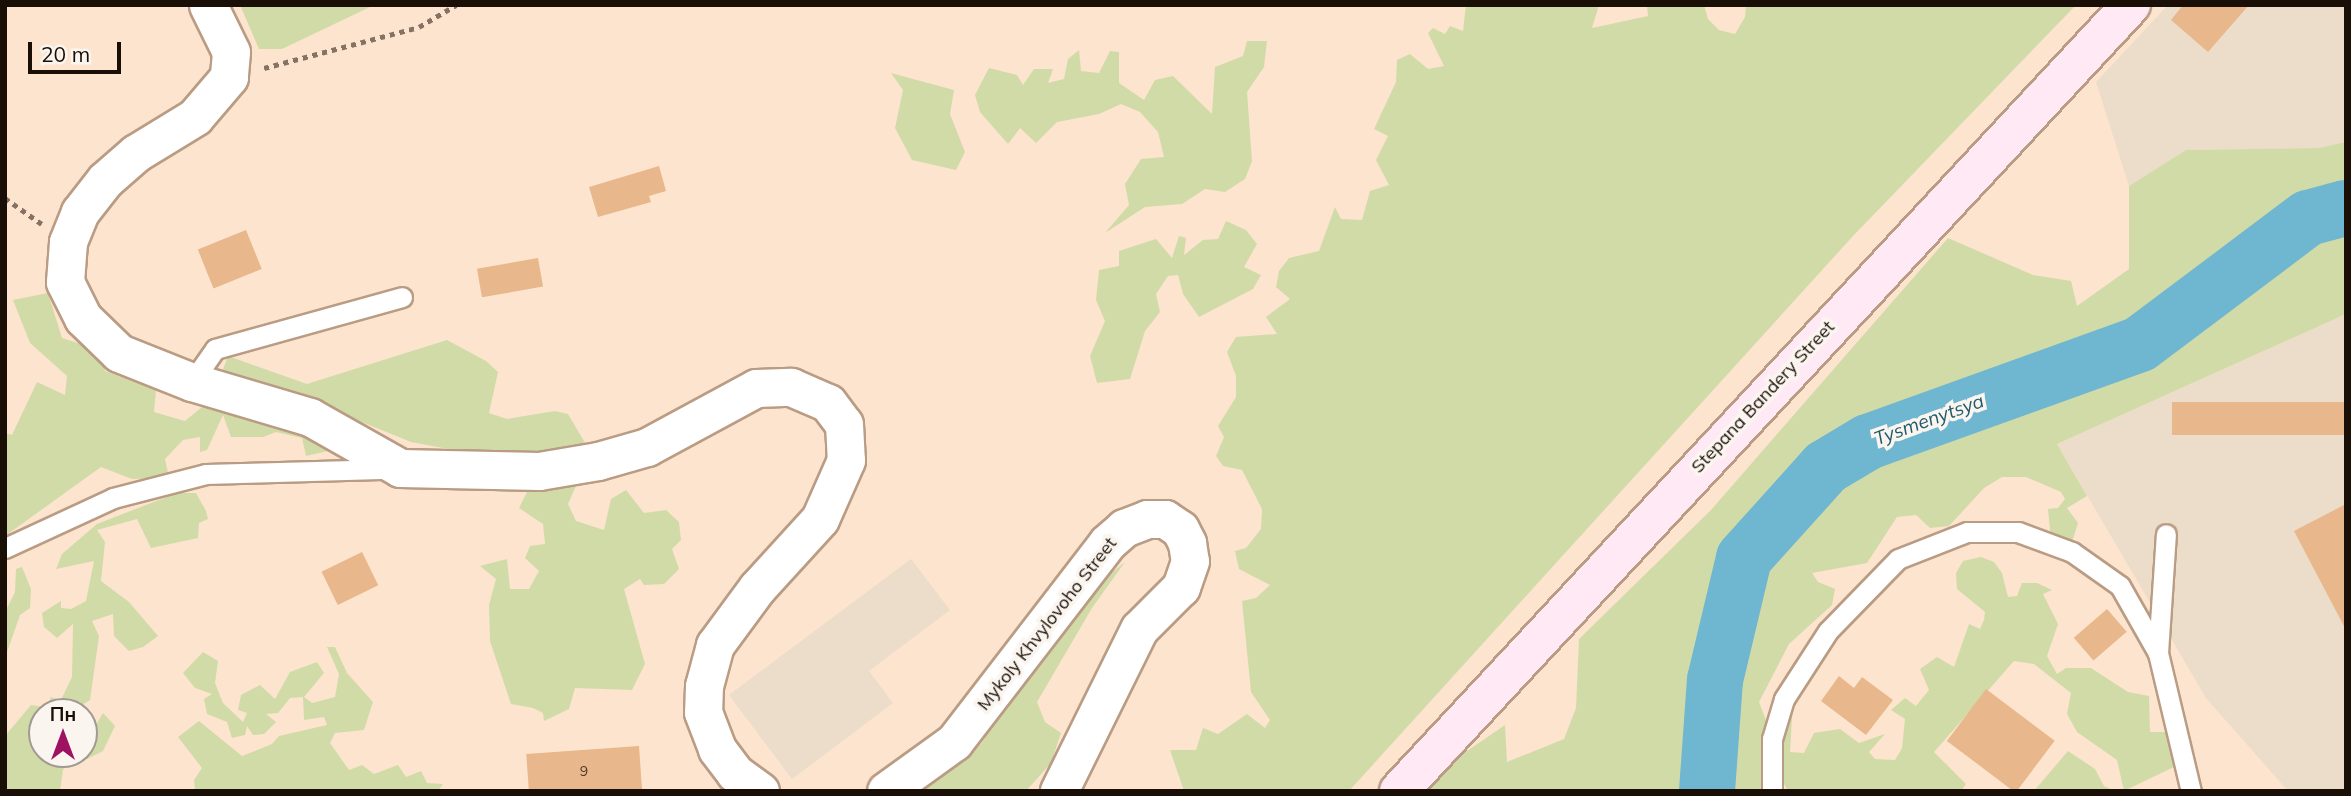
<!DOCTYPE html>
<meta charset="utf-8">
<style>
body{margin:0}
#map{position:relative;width:2351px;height:796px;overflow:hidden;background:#fde4ce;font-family:Mulish,sans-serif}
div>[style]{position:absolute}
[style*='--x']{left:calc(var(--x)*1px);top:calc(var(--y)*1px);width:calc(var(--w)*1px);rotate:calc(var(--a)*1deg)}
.industrial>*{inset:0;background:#ecdcca}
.green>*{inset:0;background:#d1dba7}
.river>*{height:56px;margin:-28px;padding:0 28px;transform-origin:28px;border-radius:28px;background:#6fb6d1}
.building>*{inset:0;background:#e8b78b;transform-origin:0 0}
.path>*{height:4.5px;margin-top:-2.25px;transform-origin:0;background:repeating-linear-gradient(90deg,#847364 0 5px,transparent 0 10px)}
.roads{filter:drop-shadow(2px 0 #b99c83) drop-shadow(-2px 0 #b99c83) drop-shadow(0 2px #b99c83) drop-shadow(0 -2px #b99c83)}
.service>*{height:19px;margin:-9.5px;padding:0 9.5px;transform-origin:9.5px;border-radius:9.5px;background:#fff}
.minor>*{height:37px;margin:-18.5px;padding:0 18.5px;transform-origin:18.5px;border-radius:18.5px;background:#fff}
.secondary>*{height:38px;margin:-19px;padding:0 19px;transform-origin:19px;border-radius:19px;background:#ffe9f5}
span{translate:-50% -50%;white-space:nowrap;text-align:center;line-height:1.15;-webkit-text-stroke:7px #fbf5f0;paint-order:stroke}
.number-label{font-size:14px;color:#4d3927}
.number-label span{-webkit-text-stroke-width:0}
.street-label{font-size:18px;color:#190f06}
.water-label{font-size:19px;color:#205a6d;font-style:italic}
.frame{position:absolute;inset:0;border:7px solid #190f06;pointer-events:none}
.north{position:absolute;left:28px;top:698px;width:70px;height:70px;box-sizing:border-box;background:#fbf5f0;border:2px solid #a19992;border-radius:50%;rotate:0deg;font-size:19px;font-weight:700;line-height:28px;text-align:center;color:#190f06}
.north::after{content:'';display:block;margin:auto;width:24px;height:32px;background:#9d1362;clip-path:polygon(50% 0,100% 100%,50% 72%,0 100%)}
.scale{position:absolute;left:28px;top:42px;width:93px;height:32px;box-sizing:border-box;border:4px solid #190f06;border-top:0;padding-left:9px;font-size:21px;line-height:24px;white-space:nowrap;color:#190f06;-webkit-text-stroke:5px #fbf5f0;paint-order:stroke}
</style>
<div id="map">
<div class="industrial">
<i style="clip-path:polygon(2168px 5px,2346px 5px,2346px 142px,2319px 148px,2186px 150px,2129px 186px,2096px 82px)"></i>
<i style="clip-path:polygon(2346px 314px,2346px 791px,2288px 791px,2206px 698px,2057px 444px)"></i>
<i style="clip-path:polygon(911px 559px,950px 610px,869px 671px,893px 703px,792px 779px,729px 695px)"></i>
</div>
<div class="green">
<i style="clip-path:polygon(240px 5px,370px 5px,370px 7px,282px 49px,259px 49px)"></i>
<i style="clip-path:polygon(1466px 5px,1599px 5px,1592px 28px,1648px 16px,1647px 5px,1704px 5px,1708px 19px,1719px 30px,1735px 34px,1745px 17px,1746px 5px,2076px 5px,1853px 236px,1349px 791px,1184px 791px,1170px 750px,1196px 750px,1203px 728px,1218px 734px,1247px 714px,1265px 728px,1270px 720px,1251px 692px,1242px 601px,1256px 598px,1270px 585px,1239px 569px,1235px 551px,1246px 548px,1261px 529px,1262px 509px,1242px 470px,1223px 466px,1216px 456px,1224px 437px,1218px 426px,1236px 397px,1236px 376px,1227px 352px,1236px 337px,1277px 334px,1266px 317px,1290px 299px,1276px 287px,1279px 271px,1289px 258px,1319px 251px,1335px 207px,1341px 219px,1362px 220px,1370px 191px,1389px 185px,1376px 160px,1388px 136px,1374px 129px,1396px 82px,1397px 60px,1410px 54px,1428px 69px,1444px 66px,1428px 33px,1433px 28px,1445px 34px,1450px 26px,1463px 31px)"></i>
<i style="clip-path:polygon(1247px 41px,1267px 41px,1264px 67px,1247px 92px,1252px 161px,1245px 179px,1225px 192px,1205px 189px,1182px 204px,1145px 207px,1105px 233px,1129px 205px,1125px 184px,1141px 159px,1164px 157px,1158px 132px,1140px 112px,1121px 104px,1099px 114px,1057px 122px,1036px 143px,1020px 128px,1008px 144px,980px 112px,975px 95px,989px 68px,1017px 75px,1023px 85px,1034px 69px,1053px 69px,1048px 83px,1064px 79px,1068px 59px,1079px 50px,1081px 71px,1099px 73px,1110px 51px,1119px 52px,1119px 83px,1144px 100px,1155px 80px,1173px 76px,1212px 114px,1215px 67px,1243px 56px)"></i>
<i style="clip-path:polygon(891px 73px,954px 90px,950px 114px,965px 152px,956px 170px,912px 160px,895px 128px,903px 90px)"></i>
<i style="clip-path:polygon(2346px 142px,2346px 314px,2057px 444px,2087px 496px,2067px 508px,2078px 523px,2071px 545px,2051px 540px,2048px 509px,2058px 508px,2065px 499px,2061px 492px,2026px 477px,2002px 477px,1984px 488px,1949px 526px,1930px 528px,1916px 515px,1897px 517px,1867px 563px,1812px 573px,1818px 582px,1835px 589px,1832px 605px,1789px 644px,1759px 702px,1767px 723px,1793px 701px,1790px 752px,1804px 753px,1814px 733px,1840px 729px,1859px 743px,1885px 734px,1869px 752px,1875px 759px,1895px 760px,1902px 748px,1905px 719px,1891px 710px,1905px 698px,1916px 706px,1929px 690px,1920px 669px,1937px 657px,1954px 667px,1969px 624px,1980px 629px,1984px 620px,1985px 612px,1957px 589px,1956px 573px,1963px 561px,1981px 557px,1994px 562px,2002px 573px,2008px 597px,2017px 596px,2022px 583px,2037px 583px,2052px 590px,2043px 594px,2058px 624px,2047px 656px,2057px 674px,2066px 668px,2091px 668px,2128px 692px,2149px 696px,2150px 732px,2167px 732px,2178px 765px,2124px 791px,2117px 760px,2077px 732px,2067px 714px,2071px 693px,2034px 664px,2014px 661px,1934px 752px,1966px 784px,1961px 791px,1788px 791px,1766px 752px,1764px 791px,1427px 791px,1457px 758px,1505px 725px,1507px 762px,1564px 739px,1576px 708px,1579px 639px,1711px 510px,1948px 238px,2033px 275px,2071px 281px,2077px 306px,2129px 269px,2129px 186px,2186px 150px,2319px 148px)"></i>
<i style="clip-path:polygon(1226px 221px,1246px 230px,1257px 244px,1244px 267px,1261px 275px,1253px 289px,1199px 317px,1183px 294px,1178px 275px,1168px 276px,1156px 294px,1160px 312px,1145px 331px,1130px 379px,1097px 383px,1090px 356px,1105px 321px,1096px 300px,1099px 270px,1119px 266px,1119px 251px,1156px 239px,1172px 258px,1179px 236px,1186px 238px,1184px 255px,1203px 240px,1218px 239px)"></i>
<i style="clip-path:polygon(48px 293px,62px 338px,99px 350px,105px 371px,156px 390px,154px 412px,185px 421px,202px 407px,239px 410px,324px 434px,328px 451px,306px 456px,302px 438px,276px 432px,263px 437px,231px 437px,223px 415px,207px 450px,200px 452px,200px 437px,183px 440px,165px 459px,169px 478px,132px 479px,101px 467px,5px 536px,5px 433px,12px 435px,37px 382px,65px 395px,67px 376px,30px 343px,13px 300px)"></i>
<i style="clip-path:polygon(447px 340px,486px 361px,498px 372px,489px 413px,507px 419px,555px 411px,568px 414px,591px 453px,485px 456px,411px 442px,295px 395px,221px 375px,228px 356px,307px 384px)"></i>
<i style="clip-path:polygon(579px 479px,568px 504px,576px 521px,604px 530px,611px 499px,626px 490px,644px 513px,666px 510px,679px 522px,681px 540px,672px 549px,679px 569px,664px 584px,644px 585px,640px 579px,624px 589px,645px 664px,632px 690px,575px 688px,569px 709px,544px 721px,543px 713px,533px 708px,511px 704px,490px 641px,489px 605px,496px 579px,480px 566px,507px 559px,510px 589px,529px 589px,539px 571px,525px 558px,530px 546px,545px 544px,543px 524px,519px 508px,528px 490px)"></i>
<i style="clip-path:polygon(177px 493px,196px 493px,206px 511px,208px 519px,199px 523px,198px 538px,151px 548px,137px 519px,97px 530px,105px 542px,101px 581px,129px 602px,158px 636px,143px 647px,129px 651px,114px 636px,113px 614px,92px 621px,99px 636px,90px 700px,71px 712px,42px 712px,42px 754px,72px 754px,63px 770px,60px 791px,6px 791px,5px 736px,31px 705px,51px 708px,50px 697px,61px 700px,72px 677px,73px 624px,57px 638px,44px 627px,42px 613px,61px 601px,61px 608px,71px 609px,86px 601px,94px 561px,56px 569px,62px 554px,97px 524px)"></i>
<i style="clip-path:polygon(1125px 562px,1092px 608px,1037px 702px,1045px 722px,1061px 733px,1051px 763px,1026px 791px,911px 791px,981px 744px,1015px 689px,1101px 581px)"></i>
<i style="clip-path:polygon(22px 567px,31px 589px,30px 608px,20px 615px,5px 658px,5px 612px,15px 592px,16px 569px)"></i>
<i style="clip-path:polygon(327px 647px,335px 647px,347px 673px,373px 702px,364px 730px,335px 733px,330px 743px,349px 770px,362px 765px,374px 774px,398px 765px,406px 777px,421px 771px,427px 783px,443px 784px,438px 791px,195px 791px,194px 780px,202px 768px,178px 737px,199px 721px,242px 756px,272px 744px,279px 736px,327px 725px,324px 717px,304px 720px,303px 697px,290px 698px,278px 713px,266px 714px,276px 722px,264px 734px,253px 735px,247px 726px,245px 735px,232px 738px,227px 722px,207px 714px,204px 699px,212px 694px,195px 688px,183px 673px,203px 652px,218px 661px,215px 683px,223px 703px,243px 722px,247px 713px,238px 710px,241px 695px,260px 685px,275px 699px,290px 672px,317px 662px,324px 673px,304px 697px,312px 703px,335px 697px,339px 674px)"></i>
<i style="clip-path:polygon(103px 713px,115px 726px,103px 751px,87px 759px,78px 754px,84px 754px,84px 732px,90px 735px)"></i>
<i style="clip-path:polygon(2068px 751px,2095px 769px,2104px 786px,2115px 791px,2034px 791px)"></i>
</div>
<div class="river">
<i style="--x:1707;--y:791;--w:111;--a:-85.9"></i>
<i style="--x:1715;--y:680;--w:125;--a:-76.6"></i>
<i style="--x:1744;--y:558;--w:122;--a:-48"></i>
<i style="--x:1826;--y:467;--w:49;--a:-30.8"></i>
<i style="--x:1868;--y:442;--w:289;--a:-19.8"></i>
<i style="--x:2140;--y:344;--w:210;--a:-36.9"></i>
<i style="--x:2308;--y:218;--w:39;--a:-15"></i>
</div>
<div class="building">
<i style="clip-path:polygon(2183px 5px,2249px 5px,2208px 52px,2171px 20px)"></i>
<i style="clip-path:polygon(659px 166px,666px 191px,649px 196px,651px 202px,598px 217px,589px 187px)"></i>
<i style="left:246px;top:230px;width:42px;height:52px;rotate:68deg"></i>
<i style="left:538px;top:258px;width:29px;height:62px;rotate:80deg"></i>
<i style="left:2346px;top:402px;width:33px;height:174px;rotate:90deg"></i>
<i style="clip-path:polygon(2346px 504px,2346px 630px,2294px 531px)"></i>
<i style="left:362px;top:552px;width:37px;height:45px;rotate:64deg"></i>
<i style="left:2107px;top:609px;width:30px;height:44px;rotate:49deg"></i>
<i style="clip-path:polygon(1839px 676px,1854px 688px,1862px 677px,1893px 700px,1866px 735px,1821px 701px)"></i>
<i style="left:1986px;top:689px;width:86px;height:65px;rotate:37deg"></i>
<i style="left:639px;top:746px;width:45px;height:113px;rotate:86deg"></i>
</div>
<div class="path">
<i style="--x:264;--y:68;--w:160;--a:-14.8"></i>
<i style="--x:419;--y:27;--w:43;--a:-30.7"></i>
<i style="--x:5;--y:198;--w:45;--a:35.1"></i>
</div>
<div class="roads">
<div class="service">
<i style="--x:192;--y:382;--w:40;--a:-55.1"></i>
<i style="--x:215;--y:349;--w:194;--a:-15.5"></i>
<i style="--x:5;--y:548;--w:119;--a:-24.8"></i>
<i style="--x:113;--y:498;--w:96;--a:-14.5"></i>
<i style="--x:206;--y:474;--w:183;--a:-1.6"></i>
<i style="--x:2158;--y:653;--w:119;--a:-86.2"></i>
<i style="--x:1772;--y:791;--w:52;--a:-90"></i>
<i style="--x:1772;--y:739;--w:42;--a:-73.3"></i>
<i style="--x:1784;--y:699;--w:81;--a:-57.1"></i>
<i style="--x:1828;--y:631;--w:100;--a:-45.8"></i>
<i style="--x:1898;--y:559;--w:74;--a:-21.4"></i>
<i style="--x:1967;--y:532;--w:51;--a:0"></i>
<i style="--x:2018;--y:532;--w:58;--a:20.3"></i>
<i style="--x:2072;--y:552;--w:59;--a:35.3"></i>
<i style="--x:2120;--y:586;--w:77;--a:60.4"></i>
<i style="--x:2158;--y:653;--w:142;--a:76.6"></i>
</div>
<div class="minor">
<i style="--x:208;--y:5;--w:52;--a:63.9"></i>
<i style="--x:231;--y:52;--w:25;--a:95"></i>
<i style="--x:229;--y:77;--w:52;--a:130.4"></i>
<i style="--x:195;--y:117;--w:69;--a:148.6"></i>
<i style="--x:136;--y:153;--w:41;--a:138.9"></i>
<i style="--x:105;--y:180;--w:41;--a:128"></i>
<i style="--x:80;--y:212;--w:32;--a:112"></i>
<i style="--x:68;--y:242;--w:40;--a:94.3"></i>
<i style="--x:65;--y:282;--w:40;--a:63.4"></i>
<i style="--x:83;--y:318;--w:50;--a:44.2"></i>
<i style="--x:119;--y:353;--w:79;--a:21.7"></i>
<i style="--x:192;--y:382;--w:123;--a:16.5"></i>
<i style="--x:310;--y:417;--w:103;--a:29.5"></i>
<i style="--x:400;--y:468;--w:139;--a:1.2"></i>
<i style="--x:539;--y:471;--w:60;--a:-9.6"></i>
<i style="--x:598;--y:461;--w:51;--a:-15.9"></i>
<i style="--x:647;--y:447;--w:124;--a:-28.4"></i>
<i style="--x:756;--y:388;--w:35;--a:-2"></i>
<i style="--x:791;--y:387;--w:40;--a:23.4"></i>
<i style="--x:828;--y:403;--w:26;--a:53"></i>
<i style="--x:844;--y:424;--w:36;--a:87"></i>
<i style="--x:846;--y:460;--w:64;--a:113.8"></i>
<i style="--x:820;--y:519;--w:93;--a:132.4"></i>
<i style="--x:757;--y:588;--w:71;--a:126.4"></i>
<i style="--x:715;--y:645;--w:42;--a:105"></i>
<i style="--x:704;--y:686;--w:26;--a:92"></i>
<i style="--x:703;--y:712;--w:40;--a:69"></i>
<i style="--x:717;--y:749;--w:30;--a:53"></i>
<i style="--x:735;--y:773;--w:31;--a:36"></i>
<i style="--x:886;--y:791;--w:84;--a:-35.8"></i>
<i style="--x:954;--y:742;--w:251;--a:-52.4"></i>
<i style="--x:1107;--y:543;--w:23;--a:-41"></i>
<i style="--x:1124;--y:528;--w:25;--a:-21"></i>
<i style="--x:1147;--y:519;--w:18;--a:0"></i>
<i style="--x:1165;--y:519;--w:18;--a:34"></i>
<i style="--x:1180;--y:529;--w:16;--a:63"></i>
<i style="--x:1187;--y:543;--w:18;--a:81"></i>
<i style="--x:1190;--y:561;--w:28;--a:109"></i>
<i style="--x:1181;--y:587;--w:59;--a:135"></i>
<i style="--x:1139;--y:629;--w:181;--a:116.3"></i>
</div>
<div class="secondary">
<i style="--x:1399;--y:791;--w:1074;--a:-47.04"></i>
</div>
</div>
<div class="number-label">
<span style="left:584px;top:771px">9</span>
</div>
<div class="street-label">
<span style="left:1763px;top:397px;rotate:-47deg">Stepana Bandery Street</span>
<span style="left:1047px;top:624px;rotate:-52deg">Mykoly Khvylovoho Street</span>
</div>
<div class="water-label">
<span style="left:1929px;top:420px;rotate:-20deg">Tysmenytsya</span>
</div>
<div class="frame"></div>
<div class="north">Пн</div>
<div class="scale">20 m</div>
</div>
